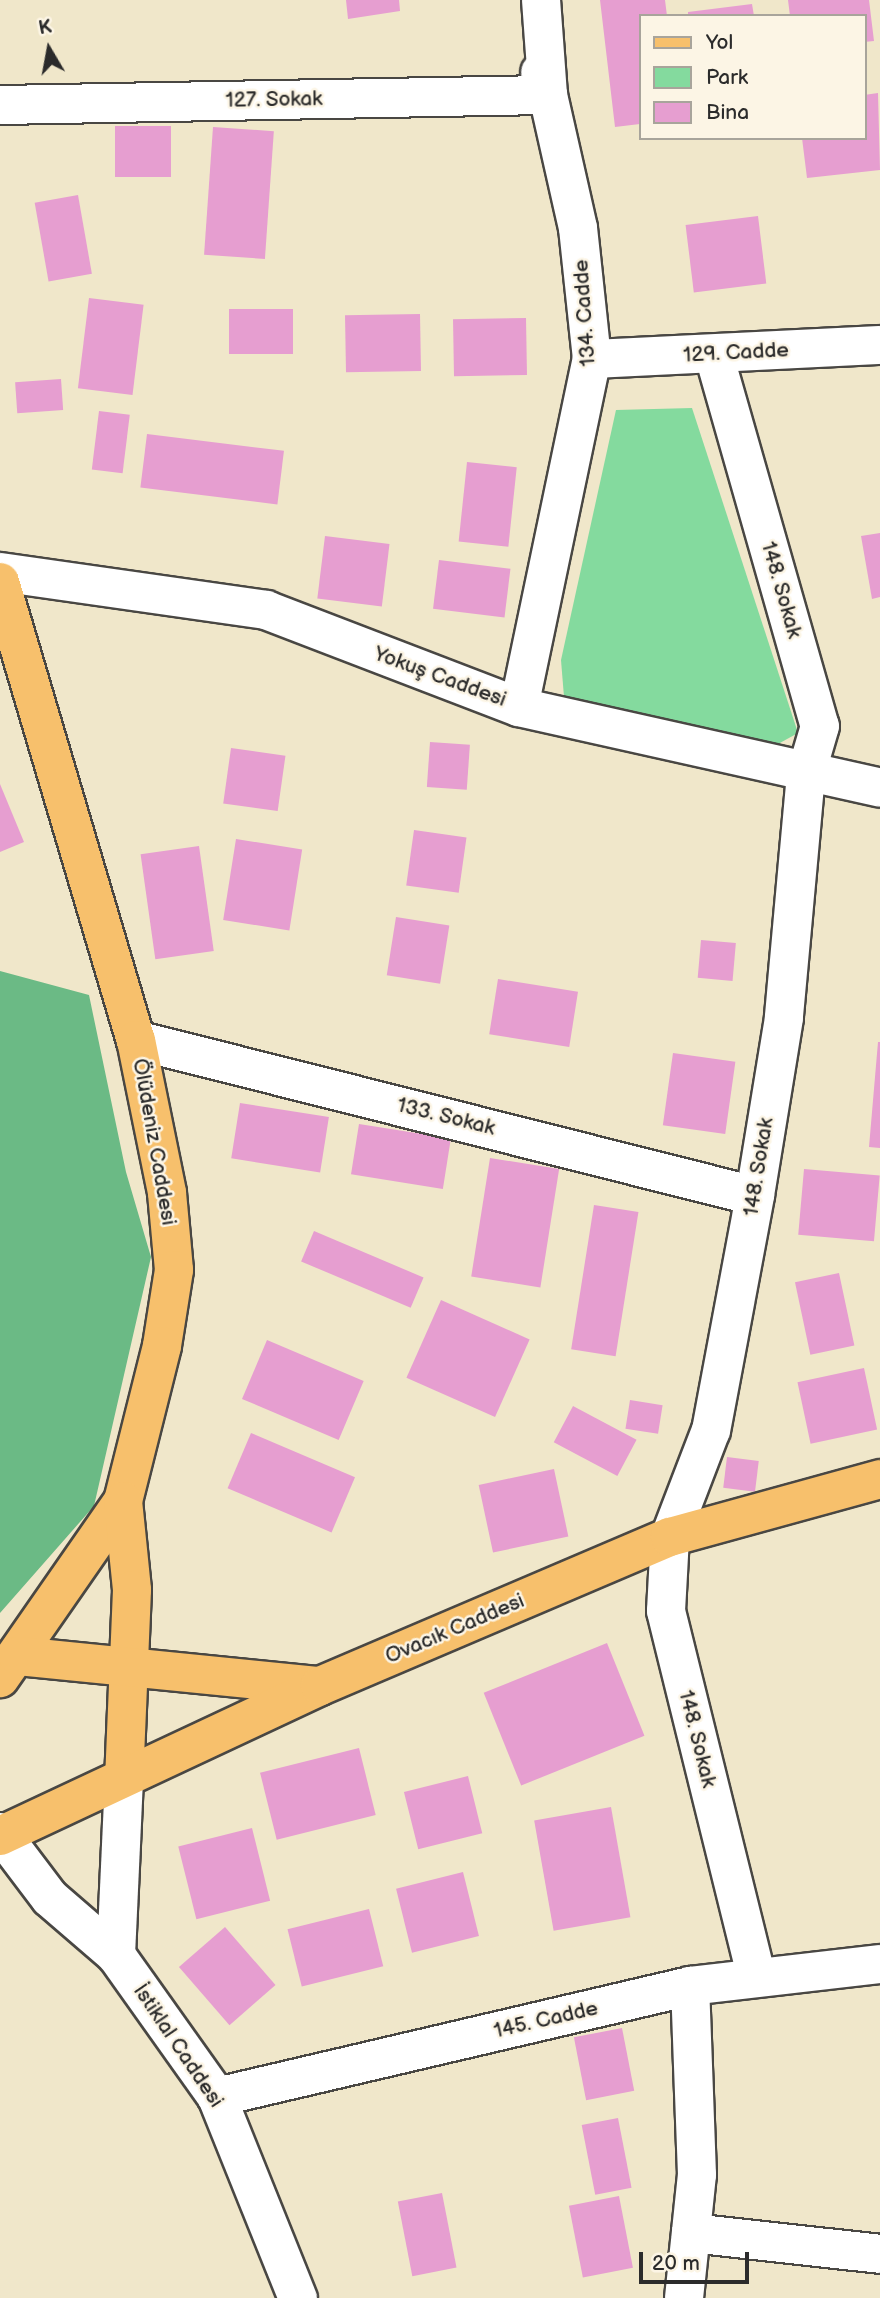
<!DOCTYPE html>
<meta charset="utf-8">
<style>
body{margin:0}
#map{position:relative;width:880px;height:2298px;overflow:hidden;background:#f0e7ca;font-family:"Balsamiq Sans",sans-serif}
div>[style]{position:absolute}
[style*='--x']{left:calc(var(--x)*1px);top:calc(var(--y)*1px);width:calc(var(--w)*1px);rotate:calc(var(--a)*1deg)}
.green>*{inset:0;background:#84da9e}
.forest>*{inset:0;background:#6bba85}
.building>*{inset:0;background:#e69ed0;transform-origin:0 0}
.roads{filter:drop-shadow(2px 0 #494743) drop-shadow(-2px 0 #494743) drop-shadow(0 2px #494743) drop-shadow(0 -2px #494743)}
.minor>*{height:38px;margin:-19px;padding:0 19px;transform-origin:19px;border-radius:19px;background:#fff}
.major>*{height:38px;margin:-19px;padding:0 19px;transform-origin:19px;border-radius:19px;background:#f7c06c}
span{translate:-50% -50%;white-space:nowrap;text-align:center;line-height:1.15;-webkit-text-stroke:5px #fcf5e5;paint-order:stroke}
.street-label{font-size:21px;color:#2b2b2b}
.legend{position:absolute;left:639px;top:14px;width:228px;height:126px;box-sizing:border-box;background:#fcf5e5;border:2px solid #a8a49b;margin:0;padding:9px 12px;list-style:none;font-size:21px;color:#2b2b2b}
.legend li{display:flex;align-items:center;gap:14px;height:35px}
.legend b{width:35px;border:2px solid #a8a49b}
.north{position:absolute;left:14px;top:14px;width:70px;height:70px;-webkit-text-stroke:5px #fcf5e5;paint-order:stroke;rotate:350deg;font-size:19px;font-weight:700;line-height:28px;text-align:center;color:#2b2b2b}
.north::after{content:'';display:block;margin:auto;width:24px;height:32px;background:#2b2b2b;clip-path:polygon(50% 0,100% 100%,50% 72%,0 100%)}
.scale{position:absolute;left:639px;top:2252px;width:110px;height:32px;box-sizing:border-box;border:4px solid #2b2b2b;border-top:0;padding-left:9px;font-size:21px;line-height:24px;white-space:nowrap;color:#2b2b2b;-webkit-text-stroke:5px #fcf5e5;paint-order:stroke}
</style>
<div id="map">
<div class="green">
<i style="clip-path:polygon(692px 408px,798px 733px,778px 744px,564px 697px,561px 660px,616px 410px)"></i>
</div>
<div class="forest">
<i style="clip-path:polygon(0 971px,89px 995px,126px 1172px,151px 1257px,94px 1506px,0 1613px)"></i>
</div>
<div class="building">
<i style="clip-path:polygon(346px 0,399px 0,400px 11px,348px 19px)"></i>
<i style="clip-path:polygon(600px 0,665px 0,667px 16px,640px 16px,640px 124px,615px 127px)"></i>
<i style="clip-path:polygon(788px 0,869px 0,874px 41px,864px 42px,864px 16px,790px 16px)"></i>
<i style="clip-path:polygon(752px 4px,754px 16px,688px 16px,688px 12px)"></i>
<i style="clip-path:polygon(878px 93px,880px 170px,807px 178px,802px 138px,864px 138px,864px 95px)"></i>
<i style="left:115px;top:126px;width:56px;height:51px"></i>
<i style="left:213px;top:127px;width:61px;height:128px;rotate:4deg"></i>
<i style="left:78px;top:195px;width:80px;height:44px;rotate:80deg"></i>
<i style="left:758px;top:216px;width:68px;height:73px;rotate:83deg"></i>
<i style="left:89px;top:298px;width:55px;height:91px;rotate:7deg"></i>
<i style="left:293px;top:309px;width:45px;height:64px;rotate:90deg"></i>
<i style="left:420px;top:314px;width:57px;height:75px;rotate:89deg"></i>
<i style="left:526px;top:318px;width:57px;height:73px;rotate:89deg"></i>
<i style="left:61px;top:379px;width:31px;height:46px;rotate:86deg"></i>
<i style="left:99px;top:411px;width:31px;height:59px;rotate:7deg"></i>
<i style="left:147px;top:434px;width:138px;height:54px;rotate:7deg"></i>
<i style="left:467px;top:462px;width:50px;height:80px;rotate:6deg"></i>
<i style="clip-path:polygon(880px 533px,880px 597px,872px 599px,861px 536px)"></i>
<i style="left:325px;top:536px;width:65px;height:63px;rotate:7deg"></i>
<i style="left:439px;top:560px;width:72px;height:49px;rotate:7deg"></i>
<i style="left:430px;top:742px;width:40px;height:45px;rotate:4deg"></i>
<i style="left:231px;top:748px;width:55px;height:56px;rotate:8deg"></i>
<i style="clip-path:polygon(0 784px,24px 842px,0 852px)"></i>
<i style="left:414px;top:830px;width:53px;height:56px;rotate:8deg"></i>
<i style="left:236px;top:839px;width:67px;height:82px;rotate:9deg"></i>
<i style="left:199px;top:846px;width:106px;height:59px;rotate:82deg"></i>
<i style="left:396px;top:917px;width:54px;height:59px;rotate:9deg"></i>
<i style="left:701px;top:940px;width:35px;height:38px;rotate:5deg"></i>
<i style="left:498px;top:979px;width:81px;height:56px;rotate:9deg"></i>
<i style="clip-path:polygon(878px 1042px,880px 1042px,880px 1148px,869px 1147px)"></i>
<i style="left:673px;top:1053px;width:63px;height:73px;rotate:8deg"></i>
<i style="left:240px;top:1103px;width:90px;height:56px;rotate:9deg"></i>
<i style="left:359px;top:1124px;width:93px;height:51px;rotate:9deg"></i>
<i style="left:490px;top:1158px;width:70px;height:120px;rotate:9deg"></i>
<i style="left:804px;top:1169px;width:76px;height:66px;rotate:5deg"></i>
<i style="left:594px;top:1205px;width:45px;height:146px;rotate:9deg"></i>
<i style="left:314px;top:1231px;width:119px;height:33px;rotate:23deg"></i>
<i style="left:839px;top:1273px;width:74px;height:45px;rotate:78deg"></i>
<i style="left:441px;top:1300px;width:97px;height:85px;rotate:24deg"></i>
<i style="left:267px;top:1340px;width:105px;height:64px;rotate:23deg"></i>
<i style="left:864px;top:1368px;width:63px;height:68px;rotate:78deg"></i>
<i style="left:630px;top:1400px;width:33px;height:29px;rotate:9deg"></i>
<i style="left:573px;top:1406px;width:72px;height:41px;rotate:28deg"></i>
<i style="left:251px;top:1433px;width:113px;height:60px;rotate:23deg"></i>
<i style="left:727px;top:1457px;width:32px;height:31px;rotate:7deg"></i>
<i style="left:554px;top:1469px;width:69px;height:77px;rotate:78deg"></i>
<i style="left:607px;top:1643px;width:100px;height:133px;rotate:68deg"></i>
<i style="left:359px;top:1748px;width:69px;height:102px;rotate:76deg"></i>
<i style="left:468px;top:1776px;width:59px;height:66px;rotate:76deg"></i>
<i style="left:611px;top:1807px;width:112px;height:78px;rotate:80deg"></i>
<i style="left:252px;top:1828px;width:75px;height:76px;rotate:76deg"></i>
<i style="left:463px;top:1872px;width:66px;height:69px;rotate:76deg"></i>
<i style="left:369px;top:1909px;width:59px;height:84px;rotate:76deg"></i>
<i style="left:225px;top:1927px;width:77px;height:61px;rotate:49deg"></i>
<i style="left:622px;top:2028px;width:64px;height:49px;rotate:79deg"></i>
<i style="left:618px;top:2118px;width:71px;height:37px;rotate:79deg"></i>
<i style="left:442px;top:2193px;width:76px;height:45px;rotate:79deg"></i>
<i style="left:619px;top:2196px;width:73px;height:51px;rotate:79deg"></i>
</div>
<div class="roads">
<div class="minor">
<i style="--x:0;--y:105;--w:548;--a:-1.05"></i>
<i style="--x:548;--y:95;--w:24;--a:-109"></i>
<i style="--x:714;--y:355;--w:386;--a:74.1"></i>
<i style="--x:820;--y:726;--w:50;--a:106.3"></i>
<i style="--x:806;--y:774;--w:245;--a:95.2"></i>
<i style="--x:784;--y:1018;--w:180;--a:99.3"></i>
<i style="--x:755;--y:1196;--w:238;--a:100.6"></i>
<i style="--x:711;--y:1430;--w:115;--a:111"></i>
<i style="--x:670;--y:1537;--w:74;--a:93.1"></i>
<i style="--x:666;--y:1611;--w:376;--a:76.1"></i>
<i style="--x:592;--y:359;--w:288;--a:-2.8"></i>
<i style="--x:0;--y:572;--w:269;--a:8.1"></i>
<i style="--x:266;--y:610;--w:271;--a:21"></i>
<i style="--x:519;--y:707;--w:370;--a:12.6"></i>
<i style="--x:519;--y:707;--w:356;--a:-78.2"></i>
<i style="--x:592;--y:359;--w:132;--a:-96.1"></i>
<i style="--x:578;--y:228;--w:136;--a:-102.7"></i>
<i style="--x:548;--y:95;--w:95;--a:-94.2"></i>
<i style="--x:136;--y:1040;--w:638;--a:14.15"></i>
<i style="--x:0;--y:1832;--w:83;--a:52.9"></i>
<i style="--x:50;--y:1898;--w:87;--a:40.8"></i>
<i style="--x:116;--y:1955;--w:174;--a:54.6"></i>
<i style="--x:217;--y:2097;--w:217;--a:68.1"></i>
<i style="--x:116;--y:1955;--w:178;--a:-87.4"></i>
<i style="--x:217;--y:2097;--w:486;--a:-13.2"></i>
<i style="--x:690;--y:1986;--w:191;--a:-6.6"></i>
<i style="--x:691;--y:2233;--w:190;--a:6.3"></i>
<i style="--x:684;--y:2298;--w:124;--a:-84"></i>
<i style="--x:697;--y:2175;--w:189;--a:-92.1"></i>
</div>
<div class="major">
<i style="--x:0;--y:582;--w:478;--a:73.5"></i>
<i style="--x:136;--y:1040;--w:156;--a:78.5"></i>
<i style="--x:167;--y:1193;--w:77;--a:84.8"></i>
<i style="--x:174;--y:1270;--w:77;--a:99"></i>
<i style="--x:162;--y:1346;--w:160;--a:104.1"></i>
<i style="--x:123;--y:1501;--w:216;--a:124.8"></i>
<i style="--x:123;--y:1501;--w:89;--a:84.2"></i>
<i style="--x:132;--y:1590;--w:187;--a:92.4"></i>
<i style="--x:18;--y:1656;--w:303;--a:5.7"></i>
<i style="--x:0;--y:1836;--w:353;--a:-25.1"></i>
<i style="--x:320;--y:1686;--w:380;--a:-23.1"></i>
<i style="--x:670;--y:1537;--w:218;--a:-15.4"></i>
</div>
</div>
<div class="street-label">
<span style="left:274px;top:100px;rotate:-1deg">127. Sokak</span>
<span style="left:585px;top:313px;rotate:-94deg">134. Cadde</span>
<span style="left:736px;top:353px;rotate:-3deg">129. Cadde</span>
<span style="left:781px;top:590px;rotate:74deg">148. Sokak</span>
<span style="left:440px;top:677px;rotate:20deg">Yokuş Caddesi</span>
<span style="left:446px;top:1117px;rotate:14deg">133. Sokak</span>
<span style="left:154px;top:1142px;rotate:80deg">Ölüdeniz Caddesi</span>
<span style="left:759px;top:1167px;rotate:-81deg">148. Sokak</span>
<span style="left:455px;top:1629px;rotate:-23deg">Ovacık Caddesi</span>
<span style="left:697px;top:1739px;rotate:76deg">148. Sokak</span>
<span style="left:546px;top:2020px;rotate:-13deg">145. Cadde</span>
<span style="left:178px;top:2046px;rotate:56deg">İstiklal Caddesi</span>
</div>
<ul class="legend">
<li><b style="height:9px;background:#f7c06c"></b>Yol</li>
<li><b style="height:19px;background:#84da9e"></b>Park</li>
<li><b style="height:19px;background:#e69ed0"></b>Bina</li>
</ul>
<div class="north">K</div>
<div class="scale">20 m</div>
</div>
